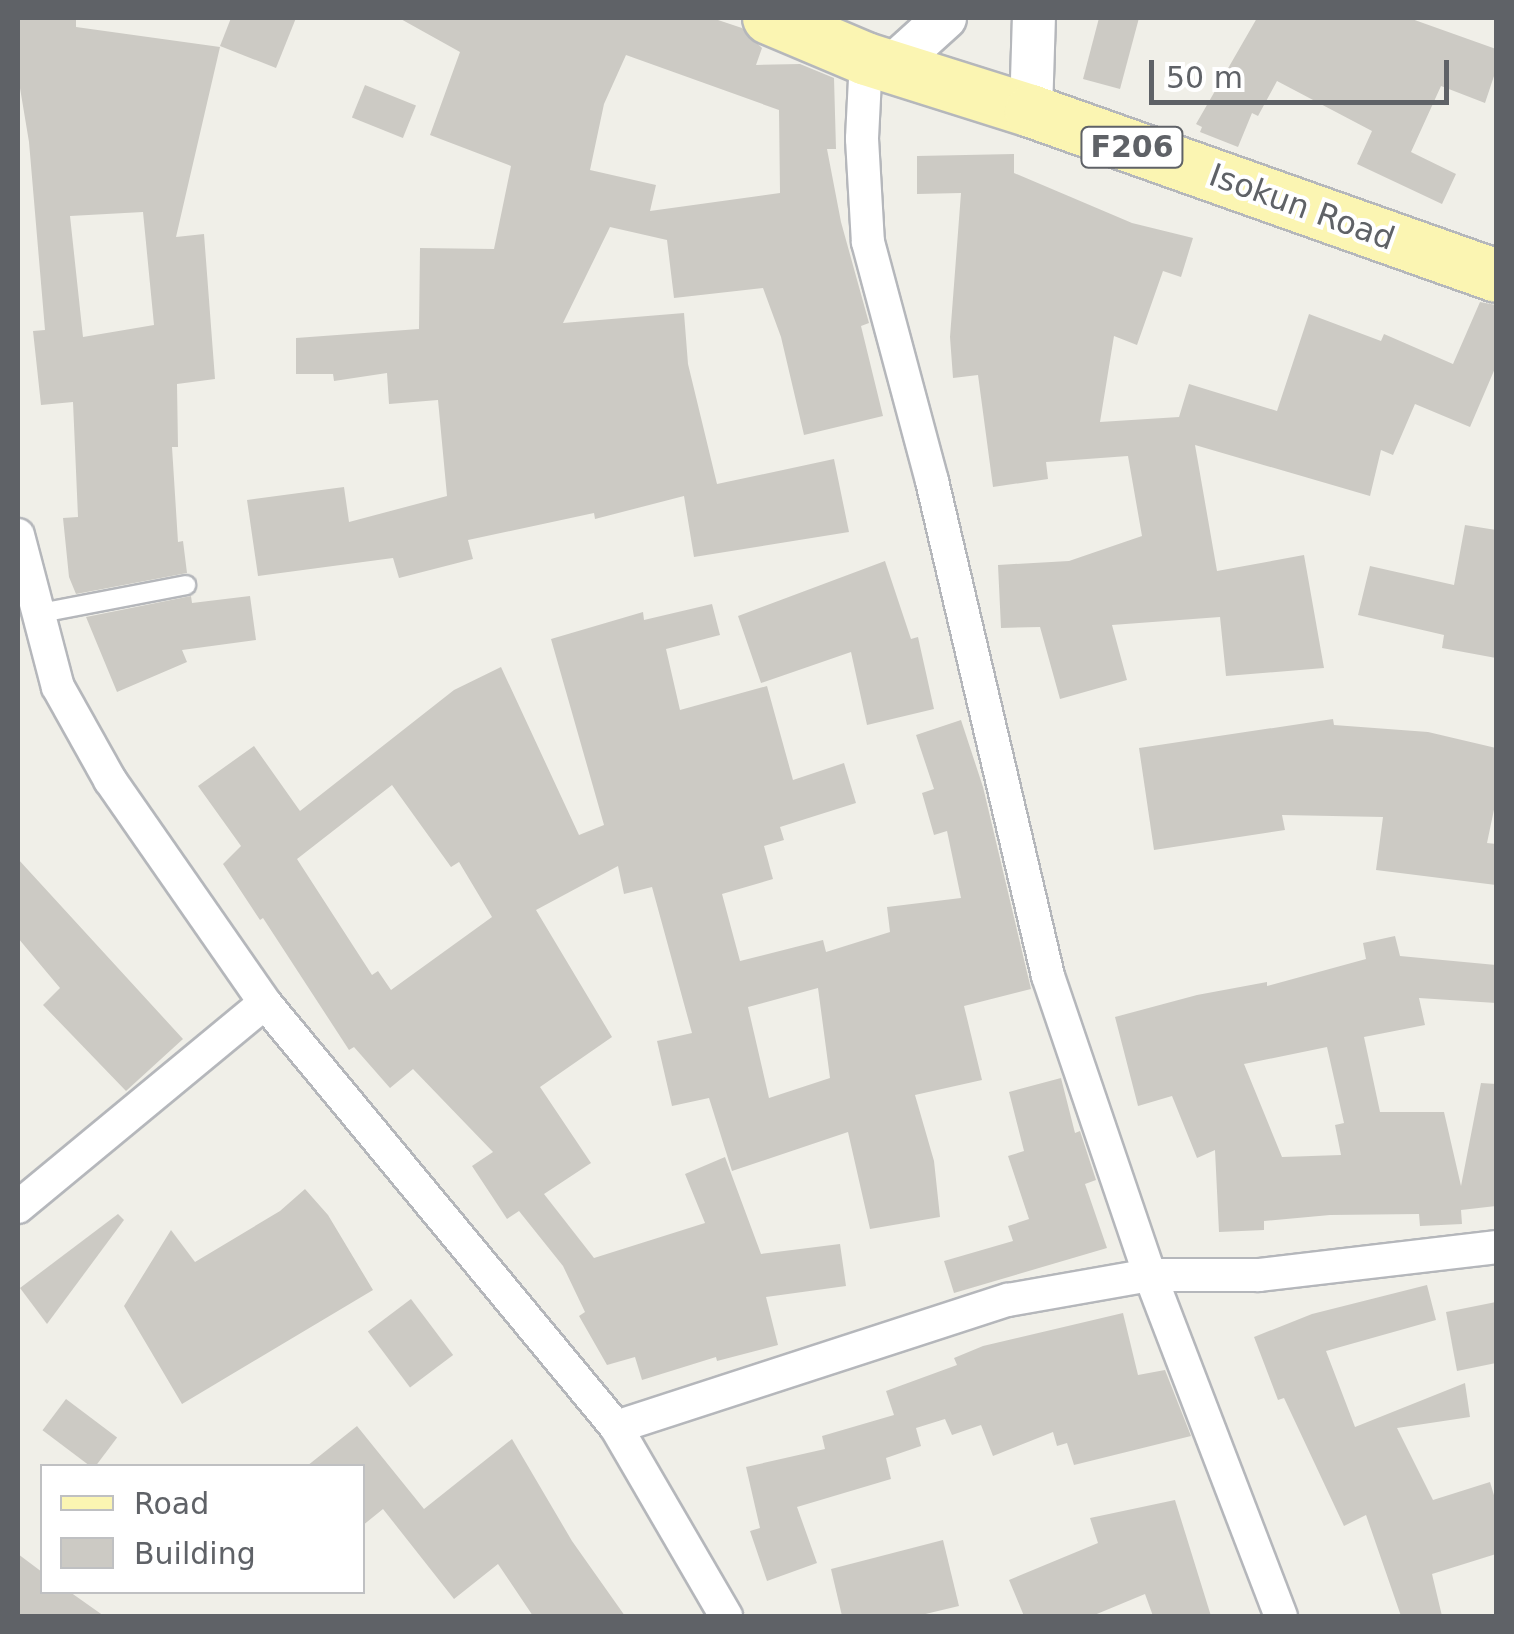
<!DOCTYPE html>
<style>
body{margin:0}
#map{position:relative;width:1514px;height:1634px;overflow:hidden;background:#f0efe8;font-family:"DejaVu Sans",sans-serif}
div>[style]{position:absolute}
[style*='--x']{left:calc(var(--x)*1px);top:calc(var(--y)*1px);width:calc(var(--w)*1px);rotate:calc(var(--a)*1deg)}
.building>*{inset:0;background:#cccac4;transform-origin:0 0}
.roads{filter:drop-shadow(2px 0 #b5b7bb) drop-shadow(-2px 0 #b5b7bb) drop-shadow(0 2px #b5b7bb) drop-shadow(0 -2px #b5b7bb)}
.service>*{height:18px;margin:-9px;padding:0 9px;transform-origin:9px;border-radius:9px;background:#fff}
.minor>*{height:32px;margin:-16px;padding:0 16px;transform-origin:16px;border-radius:16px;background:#fff}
.tertiary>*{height:42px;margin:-21px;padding:0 21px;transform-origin:21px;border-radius:21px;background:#fff}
.primary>*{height:52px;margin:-26px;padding:0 26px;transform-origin:26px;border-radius:26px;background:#fbf5b2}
span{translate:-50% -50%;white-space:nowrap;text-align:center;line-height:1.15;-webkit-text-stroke:8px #fff;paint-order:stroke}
.shield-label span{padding:2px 8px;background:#fff;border:2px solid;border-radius:8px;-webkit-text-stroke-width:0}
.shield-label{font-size:30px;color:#5f6267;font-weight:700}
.street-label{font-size:32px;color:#5f6267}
.frame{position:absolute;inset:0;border:20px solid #5f6267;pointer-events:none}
.legend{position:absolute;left:40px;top:1464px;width:325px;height:130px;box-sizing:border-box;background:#fff;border:2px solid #bfc0c2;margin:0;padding:12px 18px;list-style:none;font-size:30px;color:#5f6267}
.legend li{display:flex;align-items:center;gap:20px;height:50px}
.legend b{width:50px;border:2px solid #bfc0c2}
.scale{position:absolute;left:1149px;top:60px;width:300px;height:45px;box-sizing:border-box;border:5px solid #5f6267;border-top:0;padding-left:12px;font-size:30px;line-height:35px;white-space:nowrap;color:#5f6267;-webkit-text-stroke:8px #fff;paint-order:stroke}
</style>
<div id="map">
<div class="building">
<i style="clip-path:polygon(evenodd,18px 18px,76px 18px,76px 27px,220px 47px,176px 237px,204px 234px,215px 379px,177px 384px,178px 447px,172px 447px,178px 542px,183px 541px,187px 573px,76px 594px,69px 577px,63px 518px,78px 517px,73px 402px,41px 405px,33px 331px,45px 330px,29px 142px,18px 76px,18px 18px,143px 212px,154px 325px,83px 337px,70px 216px,143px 212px)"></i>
<i style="clip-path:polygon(231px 18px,296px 18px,276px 68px,220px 46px)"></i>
<i style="clip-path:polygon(evenodd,399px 18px,712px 18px,742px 28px,762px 48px,756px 65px,800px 64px,834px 78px,836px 149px,827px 149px,841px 222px,869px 323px,861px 326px,883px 416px,804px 435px,781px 337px,763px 288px,674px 298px,667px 240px,610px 227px,563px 323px,684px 313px,688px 364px,717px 484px,834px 459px,849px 532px,694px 557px,684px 496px,595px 519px,594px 513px,468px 540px,473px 559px,399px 578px,393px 558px,258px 576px,247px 500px,344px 487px,349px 522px,447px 496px,438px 400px,389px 404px,387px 373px,334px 381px,333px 374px,296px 374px,296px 338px,419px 329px,420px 248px,494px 249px,511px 166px,430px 135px,460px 52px,399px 18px,626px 55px,779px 110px,780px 193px,650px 211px,656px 185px,590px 170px,604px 104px,626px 55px)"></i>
<i style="clip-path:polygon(1099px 18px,1139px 18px,1120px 89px,1083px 79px)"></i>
<i style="clip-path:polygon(1257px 18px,1409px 18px,1496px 49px,1496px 70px,1485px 103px,1441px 86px,1411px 152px,1456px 174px,1442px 204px,1357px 164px,1372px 131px,1277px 81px,1258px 116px,1252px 113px,1238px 147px,1200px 132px,1202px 127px,1196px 124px)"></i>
<i style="left:365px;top:85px;width:55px;height:35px;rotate:22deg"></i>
<i style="clip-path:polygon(1014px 154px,1014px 173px,1132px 223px,1193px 238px,1181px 277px,1163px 271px,1137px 345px,1114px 336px,1100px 422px,1179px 417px,1189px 384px,1277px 411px,1309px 314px,1381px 341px,1384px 334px,1453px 364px,1480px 302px,1496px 305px,1496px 366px,1470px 427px,1415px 404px,1393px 455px,1381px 450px,1370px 496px,1195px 445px,1217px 571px,1304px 555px,1324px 668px,1226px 676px,1220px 617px,1112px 625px,1127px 680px,1060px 699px,1040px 627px,1001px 628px,998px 565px,1069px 561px,1142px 536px,1128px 456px,1046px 462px,1048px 479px,993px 487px,978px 375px,953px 378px,950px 337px,961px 193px,917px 194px,917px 156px)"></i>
<i style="clip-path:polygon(1465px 525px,1496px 530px,1496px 658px,1442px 648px,1444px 635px,1358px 615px,1370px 566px,1454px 585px)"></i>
<i style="clip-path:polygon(885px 561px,911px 639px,918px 637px,934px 709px,867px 725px,851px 652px,761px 683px,738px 616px)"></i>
<i style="clip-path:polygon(191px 596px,192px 603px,250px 596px,256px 640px,182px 650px,187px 662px,117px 692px,86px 617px)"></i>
<i style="clip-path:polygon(evenodd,712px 604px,720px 635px,666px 649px,680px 710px,767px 686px,793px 780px,844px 763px,856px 803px,780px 827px,784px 840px,764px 846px,773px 879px,722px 894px,740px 961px,823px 940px,826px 952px,890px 932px,887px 907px,961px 898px,947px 831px,934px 835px,922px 793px,934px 789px,916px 735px,961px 720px,983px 787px,1031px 989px,964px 1006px,982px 1080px,915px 1095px,934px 1161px,940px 1217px,870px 1229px,848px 1132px,732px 1171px,709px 1098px,672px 1106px,657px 1041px,692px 1033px,652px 887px,624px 894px,618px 866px,536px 910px,612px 1037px,540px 1087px,591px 1163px,544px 1194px,594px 1258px,705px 1223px,685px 1174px,725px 1157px,761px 1254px,840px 1244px,846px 1286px,766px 1297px,778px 1345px,717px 1361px,716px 1357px,642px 1380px,635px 1357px,607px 1365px,579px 1316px,585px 1312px,563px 1266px,519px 1211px,507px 1219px,472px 1166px,493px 1152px,413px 1069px,390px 1088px,354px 1047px,349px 1050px,263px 918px,260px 920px,223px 864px,241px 846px,198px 786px,254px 746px,300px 811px,454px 690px,501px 667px,579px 835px,604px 825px,551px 639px,643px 612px,644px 620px,712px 604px,392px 785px,451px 867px,459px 862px,492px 917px,391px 990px,378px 971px,372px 975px,297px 859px,392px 785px,712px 604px,818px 988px,830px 1078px,769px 1098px,748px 1007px,818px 988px)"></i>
<i style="clip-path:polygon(1333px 719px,1334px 725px,1428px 732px,1496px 748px,1496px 800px,1487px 843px,1496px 844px,1496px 885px,1376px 870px,1383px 817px,1282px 815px,1285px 830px,1154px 850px,1139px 748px)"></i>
<i style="clip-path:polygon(18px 859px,183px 1039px,126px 1091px,43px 1005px,60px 988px,18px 938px)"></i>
<i style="clip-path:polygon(evenodd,1395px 936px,1400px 956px,1496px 965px,1496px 1003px,1419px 998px,1425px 1025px,1364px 1037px,1380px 1112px,1444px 1112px,1461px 1186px,1481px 1083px,1496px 1084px,1496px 1206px,1461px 1210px,1462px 1224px,1420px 1226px,1419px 1214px,1330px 1215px,1264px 1221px,1264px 1230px,1219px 1232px,1215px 1150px,1197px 1158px,1172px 1096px,1138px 1106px,1115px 1017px,1197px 995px,1267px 982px,1267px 986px,1366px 959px,1363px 943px,1395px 936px,1327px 1047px,1344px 1123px,1335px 1125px,1341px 1155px,1282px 1157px,1244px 1064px,1327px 1047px)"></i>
<i style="clip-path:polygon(1061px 1078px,1075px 1133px,1080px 1131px,1096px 1180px,1085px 1184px,1107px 1248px,954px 1293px,944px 1261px,1013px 1241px,1008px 1226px,1029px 1219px,1008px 1156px,1024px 1151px,1009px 1092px)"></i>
<i style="clip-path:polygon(305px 1189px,328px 1215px,373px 1290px,182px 1404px,124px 1306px,171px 1230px,195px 1262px,280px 1211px)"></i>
<i style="clip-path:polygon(118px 1214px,124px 1220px,47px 1324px,20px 1288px)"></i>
<i style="clip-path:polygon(1427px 1285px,1436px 1320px,1326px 1351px,1355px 1427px,1465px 1383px,1470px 1417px,1397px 1428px,1433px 1500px,1490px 1482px,1496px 1502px,1496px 1554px,1432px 1574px,1442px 1616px,1401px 1616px,1366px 1515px,1344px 1526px,1284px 1398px,1278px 1400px,1254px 1337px,1312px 1314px)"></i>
<i style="left:411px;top:1299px;width:70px;height:54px;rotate:53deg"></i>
<i style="clip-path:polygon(1496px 1302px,1496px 1363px,1457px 1371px,1446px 1312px)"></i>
<i style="clip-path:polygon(1123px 1313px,1138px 1375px,1165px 1370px,1191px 1436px,1074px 1465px,1067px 1443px,1057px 1446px,1053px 1432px,993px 1456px,981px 1425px,952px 1435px,945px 1419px,916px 1428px,921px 1446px,886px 1458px,891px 1479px,797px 1507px,817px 1563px,767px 1581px,750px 1531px,760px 1528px,746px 1467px,825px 1449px,822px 1436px,894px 1415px,886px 1391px,957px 1365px,954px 1358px,983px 1346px)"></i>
<i style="left:66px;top:1399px;width:64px;height:39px;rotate:37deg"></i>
<i style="clip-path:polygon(357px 1426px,424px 1509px,512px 1439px,572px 1541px,625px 1616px,533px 1616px,498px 1564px,454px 1599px,383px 1509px,362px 1526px,362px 1466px,307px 1466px)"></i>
<i style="clip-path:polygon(1175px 1500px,1211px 1616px,1153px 1616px,1145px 1594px,1092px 1616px,1024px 1616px,1009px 1580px,1098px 1543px,1090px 1518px)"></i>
<i style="clip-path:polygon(943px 1540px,959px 1606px,917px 1616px,842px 1616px,831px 1569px)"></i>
<i style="clip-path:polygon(18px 1554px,42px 1572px,42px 1592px,70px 1592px,104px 1616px,18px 1616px)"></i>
</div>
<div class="roads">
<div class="service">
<i style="--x:36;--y:614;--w:153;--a:-10.9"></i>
</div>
<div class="minor">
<i style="--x:866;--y:59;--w:80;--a:92.9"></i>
<i style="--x:862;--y:139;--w:103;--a:86.7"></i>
<i style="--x:868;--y:242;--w:247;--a:75"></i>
<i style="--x:932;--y:481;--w:508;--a:76.81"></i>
<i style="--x:1048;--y:976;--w:316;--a:71.2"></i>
<i style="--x:1150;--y:1275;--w:365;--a:69"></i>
<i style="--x:18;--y:535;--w:157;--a:75.3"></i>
<i style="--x:58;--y:687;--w:107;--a:60.8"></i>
<i style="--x:110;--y:780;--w:272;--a:55.2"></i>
<i style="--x:265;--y:1003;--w:550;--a:50.38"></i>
<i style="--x:616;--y:1427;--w:219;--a:59.8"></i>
<i style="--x:18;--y:1207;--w:320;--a:-39.6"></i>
<i style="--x:616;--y:1427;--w:412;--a:-18"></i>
<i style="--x:1008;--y:1300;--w:144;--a:-10"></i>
<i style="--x:1150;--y:1275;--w:109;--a:0"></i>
<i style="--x:1259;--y:1275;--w:239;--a:-6.7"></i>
</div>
<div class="tertiary">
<i style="--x:891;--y:67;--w:73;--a:-42.2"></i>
<i style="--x:1031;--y:111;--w:93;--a:-88.2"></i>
</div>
<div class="primary">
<i style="--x:769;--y:18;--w:105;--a:22.9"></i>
<i style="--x:866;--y:59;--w:173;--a:17.5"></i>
<i style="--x:1031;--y:111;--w:493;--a:19.5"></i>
</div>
</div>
<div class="shield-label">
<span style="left:1132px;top:147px">F206</span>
</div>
<div class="street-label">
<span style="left:1302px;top:207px;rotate:20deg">Isokun Road</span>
</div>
<div class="frame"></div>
<ul class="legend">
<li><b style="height:12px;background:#fbf5b2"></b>Road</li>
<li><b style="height:28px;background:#cccac4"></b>Building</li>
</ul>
<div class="scale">50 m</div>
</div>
